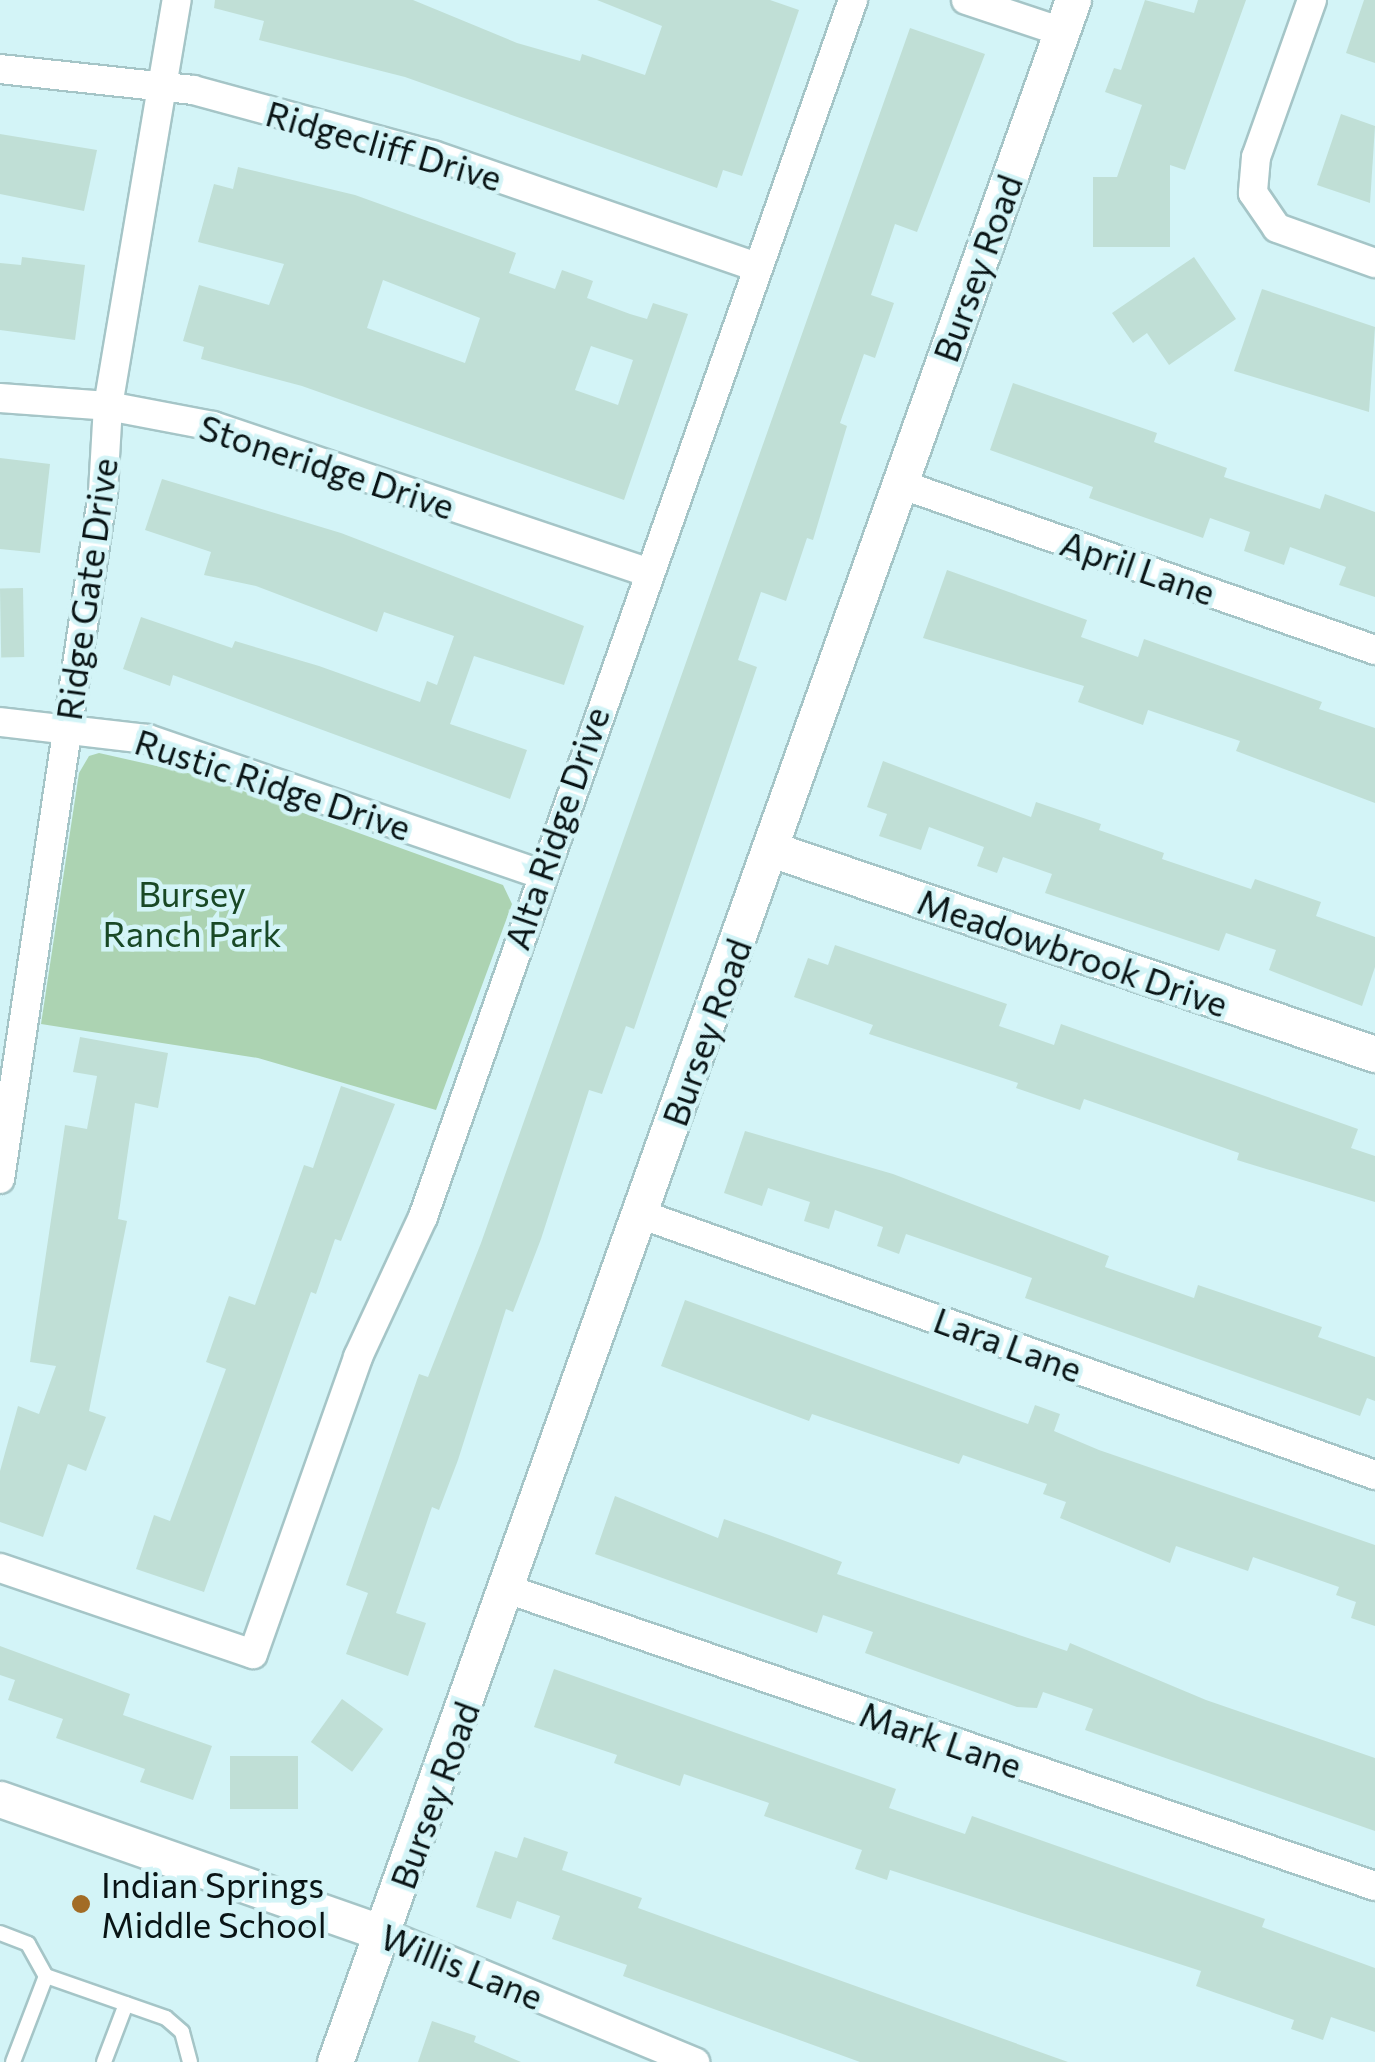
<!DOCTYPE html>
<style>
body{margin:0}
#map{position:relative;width:1375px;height:2062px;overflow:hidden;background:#d3f4f7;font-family:Commissioner,sans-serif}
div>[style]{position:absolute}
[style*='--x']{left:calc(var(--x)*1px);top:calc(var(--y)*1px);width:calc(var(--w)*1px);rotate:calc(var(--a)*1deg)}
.green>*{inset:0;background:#acd3b2}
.building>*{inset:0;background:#c0dfd6;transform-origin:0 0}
.roads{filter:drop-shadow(2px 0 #a5c5c7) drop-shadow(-2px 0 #a5c5c7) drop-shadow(0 2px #a5c5c7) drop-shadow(0 -2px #a5c5c7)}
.service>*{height:14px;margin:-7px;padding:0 7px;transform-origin:7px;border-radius:7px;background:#fff}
.minor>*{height:28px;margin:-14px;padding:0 14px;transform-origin:14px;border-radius:14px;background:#fff}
.tertiary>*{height:35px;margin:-17.5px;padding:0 17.5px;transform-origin:17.5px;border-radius:17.5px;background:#fff}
.dots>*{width:28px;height:28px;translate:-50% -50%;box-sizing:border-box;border:5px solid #d3f4f7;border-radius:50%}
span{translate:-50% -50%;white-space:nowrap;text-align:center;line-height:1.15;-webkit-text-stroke:9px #d3f4f7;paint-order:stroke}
.street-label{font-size:35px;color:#091415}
.park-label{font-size:35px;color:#194825}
.poi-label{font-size:35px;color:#091415}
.left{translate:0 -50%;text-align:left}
</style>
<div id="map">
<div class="green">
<i style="clip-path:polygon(99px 753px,201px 776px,503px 885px,512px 904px,436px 1110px,258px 1058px,41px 1024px,79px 773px,89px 756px)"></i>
</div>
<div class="building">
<i style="clip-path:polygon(215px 0,413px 0,517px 43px,580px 61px,582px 54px,645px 75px,662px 26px,597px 0,770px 0,799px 10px,742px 176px,723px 170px,717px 188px,405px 77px,259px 40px,264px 21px,214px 8px)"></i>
<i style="clip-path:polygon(1145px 0,1194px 13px,1198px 0,1246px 0,1185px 170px,1170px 165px,1170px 247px,1093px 247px,1093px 177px,1117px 177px,1142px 105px,1105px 92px,1114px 68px,1121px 70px)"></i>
<i style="clip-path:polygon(1364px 0,1375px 0,1375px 63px,1346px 53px)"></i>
<i style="clip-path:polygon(910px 28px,985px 54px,917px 232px,895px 224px,871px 295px,894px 303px,875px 358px,864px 354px,840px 423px,847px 426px,813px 540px,807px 538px,786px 601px,761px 592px,738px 660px,757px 667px,634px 1029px,626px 1026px,602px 1094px,589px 1090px,541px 1239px,513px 1312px,506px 1309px,458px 1460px,439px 1510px,432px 1507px,396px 1613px,426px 1623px,408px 1676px,346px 1654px,368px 1593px,346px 1585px,419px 1374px,428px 1377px,481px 1243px)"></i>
<i style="clip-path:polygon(1341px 114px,1375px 126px,1370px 203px,1317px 185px)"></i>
<i style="clip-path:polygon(0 134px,97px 150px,84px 211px,0 194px)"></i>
<i style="clip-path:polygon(evenodd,238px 167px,355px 195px,516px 253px,509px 273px,555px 289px,562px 270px,593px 281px,587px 298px,630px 314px,647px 319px,653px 303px,688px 314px,624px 500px,302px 386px,201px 359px,204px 347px,183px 341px,199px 285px,269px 305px,284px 264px,198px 242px,214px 184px,233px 189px,238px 167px,383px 280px,480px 318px,465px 363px,367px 328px,383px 280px,238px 167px,591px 346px,633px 360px,618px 405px,575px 390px,591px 346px)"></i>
<i style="clip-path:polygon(22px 257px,85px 265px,75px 340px,0 330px,0 263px,21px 265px)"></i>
<i style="clip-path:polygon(1194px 257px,1236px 319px,1169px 365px,1147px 333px,1133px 343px,1112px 313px)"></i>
<i style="clip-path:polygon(1262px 289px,1375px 327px,1369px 412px,1234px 371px)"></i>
<i style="clip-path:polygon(1013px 383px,1157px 433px,1154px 442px,1227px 468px,1224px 477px,1320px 509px,1325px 494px,1375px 512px,1375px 597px,1339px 585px,1346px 567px,1290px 547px,1284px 565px,1244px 551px,1250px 532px,1210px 518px,1203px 538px,1089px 498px,1093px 487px,990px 450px)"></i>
<i style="clip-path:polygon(0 458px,50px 464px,40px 553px,0 549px)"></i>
<i style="clip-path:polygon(162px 479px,341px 533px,584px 626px,564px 685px,474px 656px,450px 724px,527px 750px,510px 799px,173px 675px,170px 686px,123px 669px,141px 617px,232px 648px,235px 641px,319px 666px,420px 702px,427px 681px,437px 685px,454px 636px,384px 612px,377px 632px,256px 586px,204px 575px,211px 552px,145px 530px)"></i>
<i style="clip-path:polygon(947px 570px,1087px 620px,1081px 637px,1138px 657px,1144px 639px,1322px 702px,1319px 709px,1375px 728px,1375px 803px,1236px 751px,1240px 741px,1148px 710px,1143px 725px,1078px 702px,1084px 686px,923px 638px)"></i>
<i style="left:23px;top:588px;width:69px;height:23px;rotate:89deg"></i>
<i style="clip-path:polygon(883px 761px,1031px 817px,1036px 802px,1101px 824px,1099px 830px,1164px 853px,1162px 859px,1251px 889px,1255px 879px,1321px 902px,1316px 916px,1375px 937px,1375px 967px,1362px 1006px,1269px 970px,1276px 950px,1226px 933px,1219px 951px,1045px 893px,1052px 874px,1003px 857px,997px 873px,977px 866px,984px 847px,929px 827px,921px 850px,879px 836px,887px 814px,867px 807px)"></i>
<i style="clip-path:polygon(835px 945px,1007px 1004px,999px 1026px,1054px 1045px,1061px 1024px,1358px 1129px,1351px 1148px,1375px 1156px,1375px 1202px,1237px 1160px,1239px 1153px,1084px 1099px,1080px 1110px,1016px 1088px,1018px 1083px,869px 1034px,873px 1025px,794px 997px,808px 958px,828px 965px)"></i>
<i style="clip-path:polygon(80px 1037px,168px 1053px,158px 1108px,135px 1103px,118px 1219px,127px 1221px,89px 1411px,106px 1417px,86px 1471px,68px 1464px,43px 1537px,0 1522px,0 1471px,18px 1406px,39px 1414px,56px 1366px,30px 1362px,65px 1125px,87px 1129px,97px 1076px,73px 1072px)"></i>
<i style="clip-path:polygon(341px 1086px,395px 1104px,341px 1241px,335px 1239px,316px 1294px,311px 1292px,204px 1592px,136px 1569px,154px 1515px,170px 1521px,226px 1369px,206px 1362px,229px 1296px,255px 1305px,304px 1165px,313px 1168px)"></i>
<i style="clip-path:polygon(745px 1131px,893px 1174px,1109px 1256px,1105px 1267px,1194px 1298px,1198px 1285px,1322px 1327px,1318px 1337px,1375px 1357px,1375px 1401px,1367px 1398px,1360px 1416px,1025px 1298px,1032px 1278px,938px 1245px,906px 1234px,899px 1254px,877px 1246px,883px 1227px,835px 1210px,829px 1229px,804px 1221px,810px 1202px,768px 1188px,762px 1206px,724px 1193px)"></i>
<i style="clip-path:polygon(685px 1300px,1028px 1424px,1035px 1405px,1060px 1414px,1054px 1431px,1099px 1450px,1375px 1545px,1375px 1626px,1351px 1618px,1356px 1602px,1336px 1595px,1339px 1587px,1253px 1557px,1248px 1571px,1176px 1546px,1170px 1563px,1060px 1518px,1066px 1502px,1043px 1494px,1047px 1484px,963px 1455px,959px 1464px,812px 1414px,809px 1421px,661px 1366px)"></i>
<i style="clip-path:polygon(615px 1496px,718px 1538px,724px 1519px,769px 1535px,842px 1562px,837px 1574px,1067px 1651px,1070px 1643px,1206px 1700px,1375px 1758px,1375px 1831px,1085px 1730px,1093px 1709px,1043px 1692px,1037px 1708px,1017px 1707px,865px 1653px,873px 1632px,823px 1615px,817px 1633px,595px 1554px)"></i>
<i style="clip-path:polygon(0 1646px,130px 1694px,123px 1715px,212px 1746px,193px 1800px,140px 1782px,145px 1769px,56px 1738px,63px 1719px,8px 1700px,15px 1680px,0 1675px)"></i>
<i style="clip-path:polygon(554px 1669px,896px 1789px,889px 1808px,965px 1834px,972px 1816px,1265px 1919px,1262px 1927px,1375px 1968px,1375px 2032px,1331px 2017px,1323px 2040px,1291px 2029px,1294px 2020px,1196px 1986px,1201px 1971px,890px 1870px,887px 1880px,855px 1869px,862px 1850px,764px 1816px,769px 1803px,684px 1774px,680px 1786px,614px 1763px,617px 1755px,534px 1727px)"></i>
<i style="left:342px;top:1699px;width:51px;height:53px;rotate:36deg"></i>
<i style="left:230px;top:1756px;width:68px;height:53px"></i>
<i style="clip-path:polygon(524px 1837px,568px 1852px,562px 1870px,642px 1898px,638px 1908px,1068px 2062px,860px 2062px,623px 1976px,627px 1965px,552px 1939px,560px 1916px,517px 1901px,511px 1919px,476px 1907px,495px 1851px,517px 1858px)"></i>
<i style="clip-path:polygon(432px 2021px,476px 2036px,474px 2042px,521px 2062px,418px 2062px)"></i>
</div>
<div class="roads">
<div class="service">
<i style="--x:0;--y:1933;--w:30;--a:21"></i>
<i style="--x:28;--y:1944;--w:37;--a:61"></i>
<i style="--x:46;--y:1976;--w:92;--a:111"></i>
<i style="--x:46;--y:1976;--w:127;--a:19.3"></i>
<i style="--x:166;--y:2018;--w:21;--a:41"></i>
<i style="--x:182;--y:2032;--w:31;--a:75"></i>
<i style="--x:104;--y:2062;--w:62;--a:-69.2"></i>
</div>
<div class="minor">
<i style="--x:966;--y:0;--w:101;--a:18.4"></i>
<i style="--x:1312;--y:0;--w:167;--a:109.6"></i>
<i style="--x:1256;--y:157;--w:36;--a:95"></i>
<i style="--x:1253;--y:193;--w:42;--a:55.6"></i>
<i style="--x:1277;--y:228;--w:104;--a:19.7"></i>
<i style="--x:0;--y:69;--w:194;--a:6.2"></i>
<i style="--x:193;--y:90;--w:249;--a:15.2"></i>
<i style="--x:433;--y:155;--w:343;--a:19.1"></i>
<i style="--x:0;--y:398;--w:108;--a:4.2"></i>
<i style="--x:108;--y:406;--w:107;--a:10.8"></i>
<i style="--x:213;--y:426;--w:457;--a:18.6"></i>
<i style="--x:900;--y:484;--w:503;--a:19.26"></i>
<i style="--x:0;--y:722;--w:149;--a:6.6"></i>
<i style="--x:148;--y:739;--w:414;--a:19"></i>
<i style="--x:0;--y:1179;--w:695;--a:-81.47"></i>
<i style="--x:103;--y:492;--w:86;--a:-86.7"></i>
<i style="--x:108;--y:406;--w:412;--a:-80.4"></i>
<i style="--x:640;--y:1214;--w:780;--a:19.55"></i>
<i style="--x:0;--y:1568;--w:267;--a:18.8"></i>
<i style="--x:253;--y:1654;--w:315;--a:-70.5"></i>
<i style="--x:358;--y:1357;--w:154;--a:-65.1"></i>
<i style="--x:423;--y:1217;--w:1291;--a:-70.54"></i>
<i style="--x:507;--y:1589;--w:917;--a:18.89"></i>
<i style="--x:383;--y:1933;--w:338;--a:22.5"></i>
</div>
<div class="tertiary">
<i style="--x:771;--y:849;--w:638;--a:18.75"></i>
<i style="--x:0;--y:1799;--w:406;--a:19.3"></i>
<i style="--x:335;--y:2062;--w:2190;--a:-70.31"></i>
</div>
</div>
<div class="dots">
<i style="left:81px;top:1904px;background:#a26c26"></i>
</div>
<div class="street-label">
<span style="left:384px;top:145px;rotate:16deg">Ridgecliff Drive</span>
<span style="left:977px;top:268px;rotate:-70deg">Bursey Road</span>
<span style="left:327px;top:466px;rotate:18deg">Stoneridge Drive</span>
<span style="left:1138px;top:567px;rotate:19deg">April Lane</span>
<span style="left:86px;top:589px;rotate:-82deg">Ridge Gate Drive</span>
<span style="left:273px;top:784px;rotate:18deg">Rustic Ridge Drive</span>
<span style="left:556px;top:828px;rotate:-71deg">Alta Ridge Drive</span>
<span style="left:1073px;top:952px;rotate:19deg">Meadowbrook Drive</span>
<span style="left:706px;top:1032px;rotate:-70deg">Bursey Road</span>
<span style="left:1008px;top:1344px;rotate:20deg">Lara Lane</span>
<span style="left:941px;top:1739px;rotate:19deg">Mark Lane</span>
<span style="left:434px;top:1795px;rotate:-70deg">Bursey Road</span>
<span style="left:462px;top:1966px;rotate:22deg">Willis Lane</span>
</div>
<div class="park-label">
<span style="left:192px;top:913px">Bursey<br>Ranch Park</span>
</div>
<div class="poi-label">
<span class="left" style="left:101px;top:1904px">Indian Springs<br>Middle School</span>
</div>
</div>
